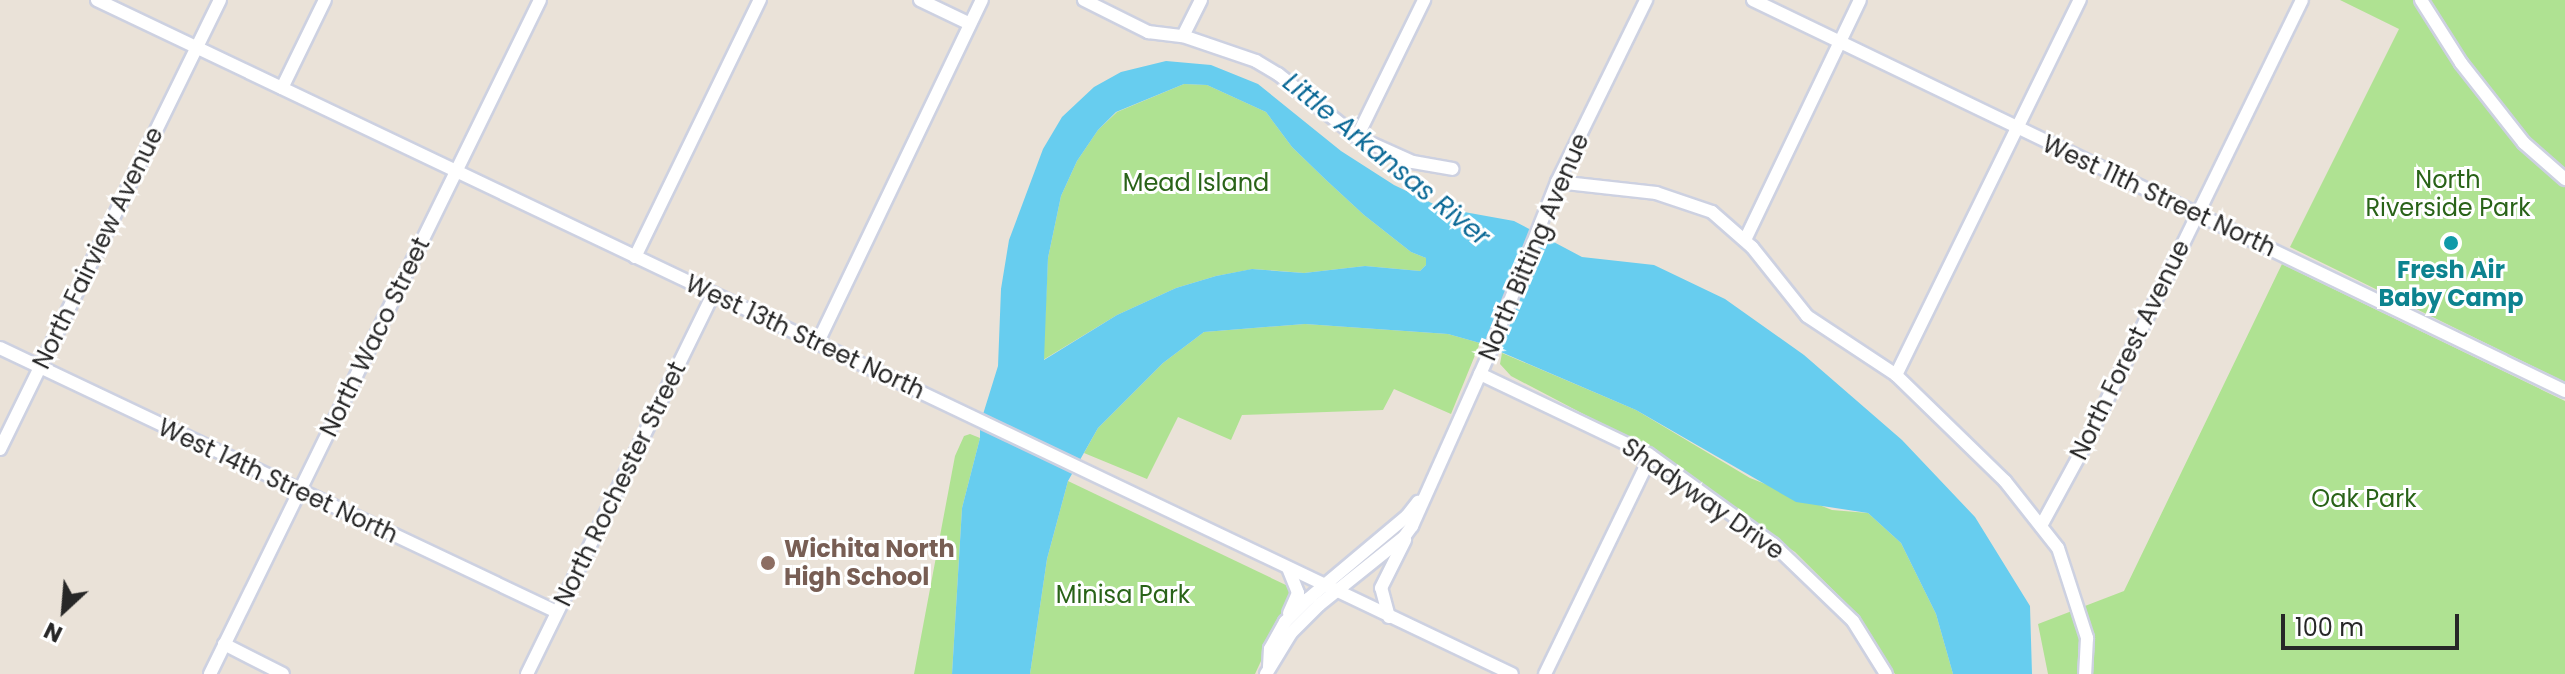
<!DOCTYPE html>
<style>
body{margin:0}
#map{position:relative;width:2565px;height:674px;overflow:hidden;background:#eae2d8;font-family:Poppins,sans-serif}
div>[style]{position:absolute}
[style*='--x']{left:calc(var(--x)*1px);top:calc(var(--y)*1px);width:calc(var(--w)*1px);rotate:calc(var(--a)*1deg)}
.green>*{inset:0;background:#afe292}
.water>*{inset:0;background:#67cdef}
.roads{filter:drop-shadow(2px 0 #cdd1e1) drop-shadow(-2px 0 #cdd1e1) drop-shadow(0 2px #cdd1e1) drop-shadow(0 -2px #cdd1e1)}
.minor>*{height:12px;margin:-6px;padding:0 6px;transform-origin:6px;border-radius:6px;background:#fff}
.dots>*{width:22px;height:22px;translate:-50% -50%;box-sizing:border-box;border:4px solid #fff;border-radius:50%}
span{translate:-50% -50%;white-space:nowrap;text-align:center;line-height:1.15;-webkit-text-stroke:6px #fff;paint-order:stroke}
.park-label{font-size:24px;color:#296318}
.street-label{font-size:24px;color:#272727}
.culture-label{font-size:24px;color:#0d838f;font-weight:700}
.education-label{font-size:24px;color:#785e54;font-weight:700}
.left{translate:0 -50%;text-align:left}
.water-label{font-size:26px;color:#0b6996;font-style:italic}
.north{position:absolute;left:24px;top:570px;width:80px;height:80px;-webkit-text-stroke:6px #fff;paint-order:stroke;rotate:206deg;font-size:22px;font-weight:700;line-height:32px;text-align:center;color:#272727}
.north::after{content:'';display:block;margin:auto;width:28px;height:36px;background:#272727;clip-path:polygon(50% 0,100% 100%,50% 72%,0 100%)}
.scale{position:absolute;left:2281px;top:614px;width:178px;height:36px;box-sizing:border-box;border:4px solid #272727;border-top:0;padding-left:10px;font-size:24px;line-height:28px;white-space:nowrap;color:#272727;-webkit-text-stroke:6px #fff;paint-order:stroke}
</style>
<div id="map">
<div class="green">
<i style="clip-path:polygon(2340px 0,2565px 0,2565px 382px,2290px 247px,2399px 29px)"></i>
<i style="clip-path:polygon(1184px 84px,1207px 85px,1266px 112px,1292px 147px,1325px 179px,1364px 215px,1411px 252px,1426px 258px,1426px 265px,1420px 271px,1365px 266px,1304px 273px,1253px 269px,1216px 276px,1176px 288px,1117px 315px,1043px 360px,1048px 258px,1061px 196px,1077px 161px,1098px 130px,1117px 112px)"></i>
<i style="clip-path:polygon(2282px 264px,2565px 401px,2565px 674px,2048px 674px,2038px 624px,2124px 591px)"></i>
<i style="clip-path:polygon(1305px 324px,1448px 334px,1480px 343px,1451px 414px,1394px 389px,1383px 410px,1242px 415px,1231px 440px,1178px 417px,1147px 479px,1084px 453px,1098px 428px,1163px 363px,1204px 332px)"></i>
<i style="clip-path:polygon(1502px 353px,1636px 410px,1750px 478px,1832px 510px,1868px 513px,1901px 543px,1936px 614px,1953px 674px,1895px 674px,1852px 609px,1795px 552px,1741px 517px,1667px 458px,1511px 376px,1500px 364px)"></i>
<i style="clip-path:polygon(970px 434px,980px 438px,962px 508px,952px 674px,914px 674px,955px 456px,964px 436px)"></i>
<i style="clip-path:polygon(1068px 481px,1288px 586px,1291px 596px,1255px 674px,1030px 674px,1047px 559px)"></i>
</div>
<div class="water">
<i style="clip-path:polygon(evenodd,1166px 61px,1211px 65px,1258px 84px,1341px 151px,1394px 185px,1442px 208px,1514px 221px,1582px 257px,1654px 265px,1725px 299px,1804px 355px,1902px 440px,1975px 517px,2030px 606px,2032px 674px,1953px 674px,1936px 614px,1901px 543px,1868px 513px,1796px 502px,1636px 410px,1480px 343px,1448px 334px,1305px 324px,1204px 332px,1163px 363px,1098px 428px,1068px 481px,1047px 559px,1030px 674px,952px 674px,962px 508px,980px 438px,980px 424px,998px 366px,1001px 289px,1009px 240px,1043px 149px,1062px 117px,1094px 87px,1121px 72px,1166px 61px,1184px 84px,1207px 85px,1266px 112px,1292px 147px,1325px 179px,1364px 215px,1411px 252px,1426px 258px,1426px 265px,1420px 271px,1365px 266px,1304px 273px,1252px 269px,1216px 276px,1176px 288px,1117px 315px,1044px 360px,1048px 258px,1061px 196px,1077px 161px,1098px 130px,1116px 112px,1184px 84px)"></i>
</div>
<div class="roads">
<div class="minor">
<i style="--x:97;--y:0;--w:1567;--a:25.47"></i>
<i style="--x:920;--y:0;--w:55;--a:25.6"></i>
<i style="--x:1084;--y:0;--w:72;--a:26.6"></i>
<i style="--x:1148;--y:32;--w:35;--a:7"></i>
<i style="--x:1183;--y:36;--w:77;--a:18.9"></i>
<i style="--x:1256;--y:61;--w:26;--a:31"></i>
<i style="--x:1278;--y:74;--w:101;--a:38.6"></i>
<i style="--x:1357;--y:137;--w:61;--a:24.1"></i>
<i style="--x:1413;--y:162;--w:40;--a:10"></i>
<i style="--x:1753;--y:0;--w:901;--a:25.71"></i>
<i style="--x:2421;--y:0;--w:75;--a:57.6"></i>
<i style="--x:2461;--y:63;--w:102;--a:51.8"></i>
<i style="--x:2524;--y:143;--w:55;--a:41.3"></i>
<i style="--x:1183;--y:36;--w:40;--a:-63.4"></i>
<i style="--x:282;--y:88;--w:98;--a:-64"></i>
<i style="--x:1357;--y:137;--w:153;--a:-63.9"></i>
<i style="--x:1557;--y:182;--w:100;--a:6.3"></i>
<i style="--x:1656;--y:193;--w:59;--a:18.7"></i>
<i style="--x:1712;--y:212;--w:53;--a:41.2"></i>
<i style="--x:1752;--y:247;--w:88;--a:51.4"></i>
<i style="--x:1807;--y:316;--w:107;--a:33.5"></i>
<i style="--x:1896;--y:375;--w:152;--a:44.2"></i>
<i style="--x:2005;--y:481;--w:85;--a:51.7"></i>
<i style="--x:2058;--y:548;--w:95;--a:72.1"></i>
<i style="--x:2087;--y:638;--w:36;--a:93"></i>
<i style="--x:1745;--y:240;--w:266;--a:-64.4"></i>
<i style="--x:635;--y:257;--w:286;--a:-64.1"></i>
<i style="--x:818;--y:342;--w:379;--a:-64.4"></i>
<i style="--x:0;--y:348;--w:616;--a:25.36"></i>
<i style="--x:1480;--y:374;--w:186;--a:25.5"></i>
<i style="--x:1648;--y:454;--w:154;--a:35.8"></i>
<i style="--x:1773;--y:544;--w:111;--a:43.9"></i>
<i style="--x:1853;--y:621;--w:62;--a:58.1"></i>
<i style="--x:1896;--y:375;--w:418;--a:-63.9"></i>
<i style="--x:0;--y:449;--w:500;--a:-63.9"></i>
<i style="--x:2041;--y:526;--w:90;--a:-61.4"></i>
<i style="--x:2084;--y:447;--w:497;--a:-64"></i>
<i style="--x:1288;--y:568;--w:27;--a:68"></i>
<i style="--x:1298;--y:593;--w:22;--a:114"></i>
<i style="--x:1389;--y:617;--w:30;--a:-105"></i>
<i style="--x:1381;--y:588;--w:54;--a:-63.4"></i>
<i style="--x:224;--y:644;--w:66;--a:27"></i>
<i style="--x:1269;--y:667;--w:18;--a:-87"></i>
<i style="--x:1270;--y:649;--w:31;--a:-61"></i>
<i style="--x:1285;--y:622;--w:33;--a:-45"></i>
<i style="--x:1308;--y:599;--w:129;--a:-40"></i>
<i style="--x:1407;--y:516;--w:18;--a:-52"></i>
<i style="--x:210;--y:674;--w:750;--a:-63.91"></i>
<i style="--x:527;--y:674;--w:423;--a:-63.9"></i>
<i style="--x:1266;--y:674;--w:48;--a:-58.6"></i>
<i style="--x:1291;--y:633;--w:40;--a:-45"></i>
<i style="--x:1319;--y:605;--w:109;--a:-38.7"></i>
<i style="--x:1404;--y:537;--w:14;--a:-54"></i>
<i style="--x:1412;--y:526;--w:194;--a:-65.9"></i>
<i style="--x:1491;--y:349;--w:180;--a:-68.4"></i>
<i style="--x:1557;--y:182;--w:203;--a:-63.9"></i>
<i style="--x:1545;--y:674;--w:242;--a:-64.1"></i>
</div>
</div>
<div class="dots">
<i style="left:2451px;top:243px;background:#0f9aa8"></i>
<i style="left:768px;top:563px;background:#8d6e63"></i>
</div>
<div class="park-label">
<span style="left:2448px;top:194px">North<br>Riverside Park</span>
<span style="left:1196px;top:183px">Mead Island</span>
<span style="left:2364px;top:499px">Oak Park</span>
<span style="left:1123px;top:595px">Minisa Park</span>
</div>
<div class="street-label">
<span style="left:2159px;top:196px;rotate:25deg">West 11th Street North</span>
<span style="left:1534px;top:247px;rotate:-67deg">North Bitting Avenue</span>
<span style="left:98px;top:248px;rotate:-64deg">North Fairview Avenue</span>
<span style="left:375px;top:337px;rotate:-64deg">North Waco Street</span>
<span style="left:805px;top:337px;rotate:25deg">West 13th Street North</span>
<span style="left:2130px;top:350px;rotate:-64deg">North Forest Avenue</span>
<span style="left:278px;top:481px;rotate:25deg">West 14th Street North</span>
<span style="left:620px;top:484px;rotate:-64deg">North Rochester Street</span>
<span style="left:1703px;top:499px;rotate:35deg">Shadyway Drive</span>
</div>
<div class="culture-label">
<span style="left:2451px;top:284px">Fresh Air<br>Baby Camp</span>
</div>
<div class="education-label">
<span class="left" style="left:784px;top:563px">Wichita North<br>High School</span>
</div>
<div class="water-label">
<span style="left:1386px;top:160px;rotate:39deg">Little Arkansas River</span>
</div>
<div class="north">N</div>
<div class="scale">100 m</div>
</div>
